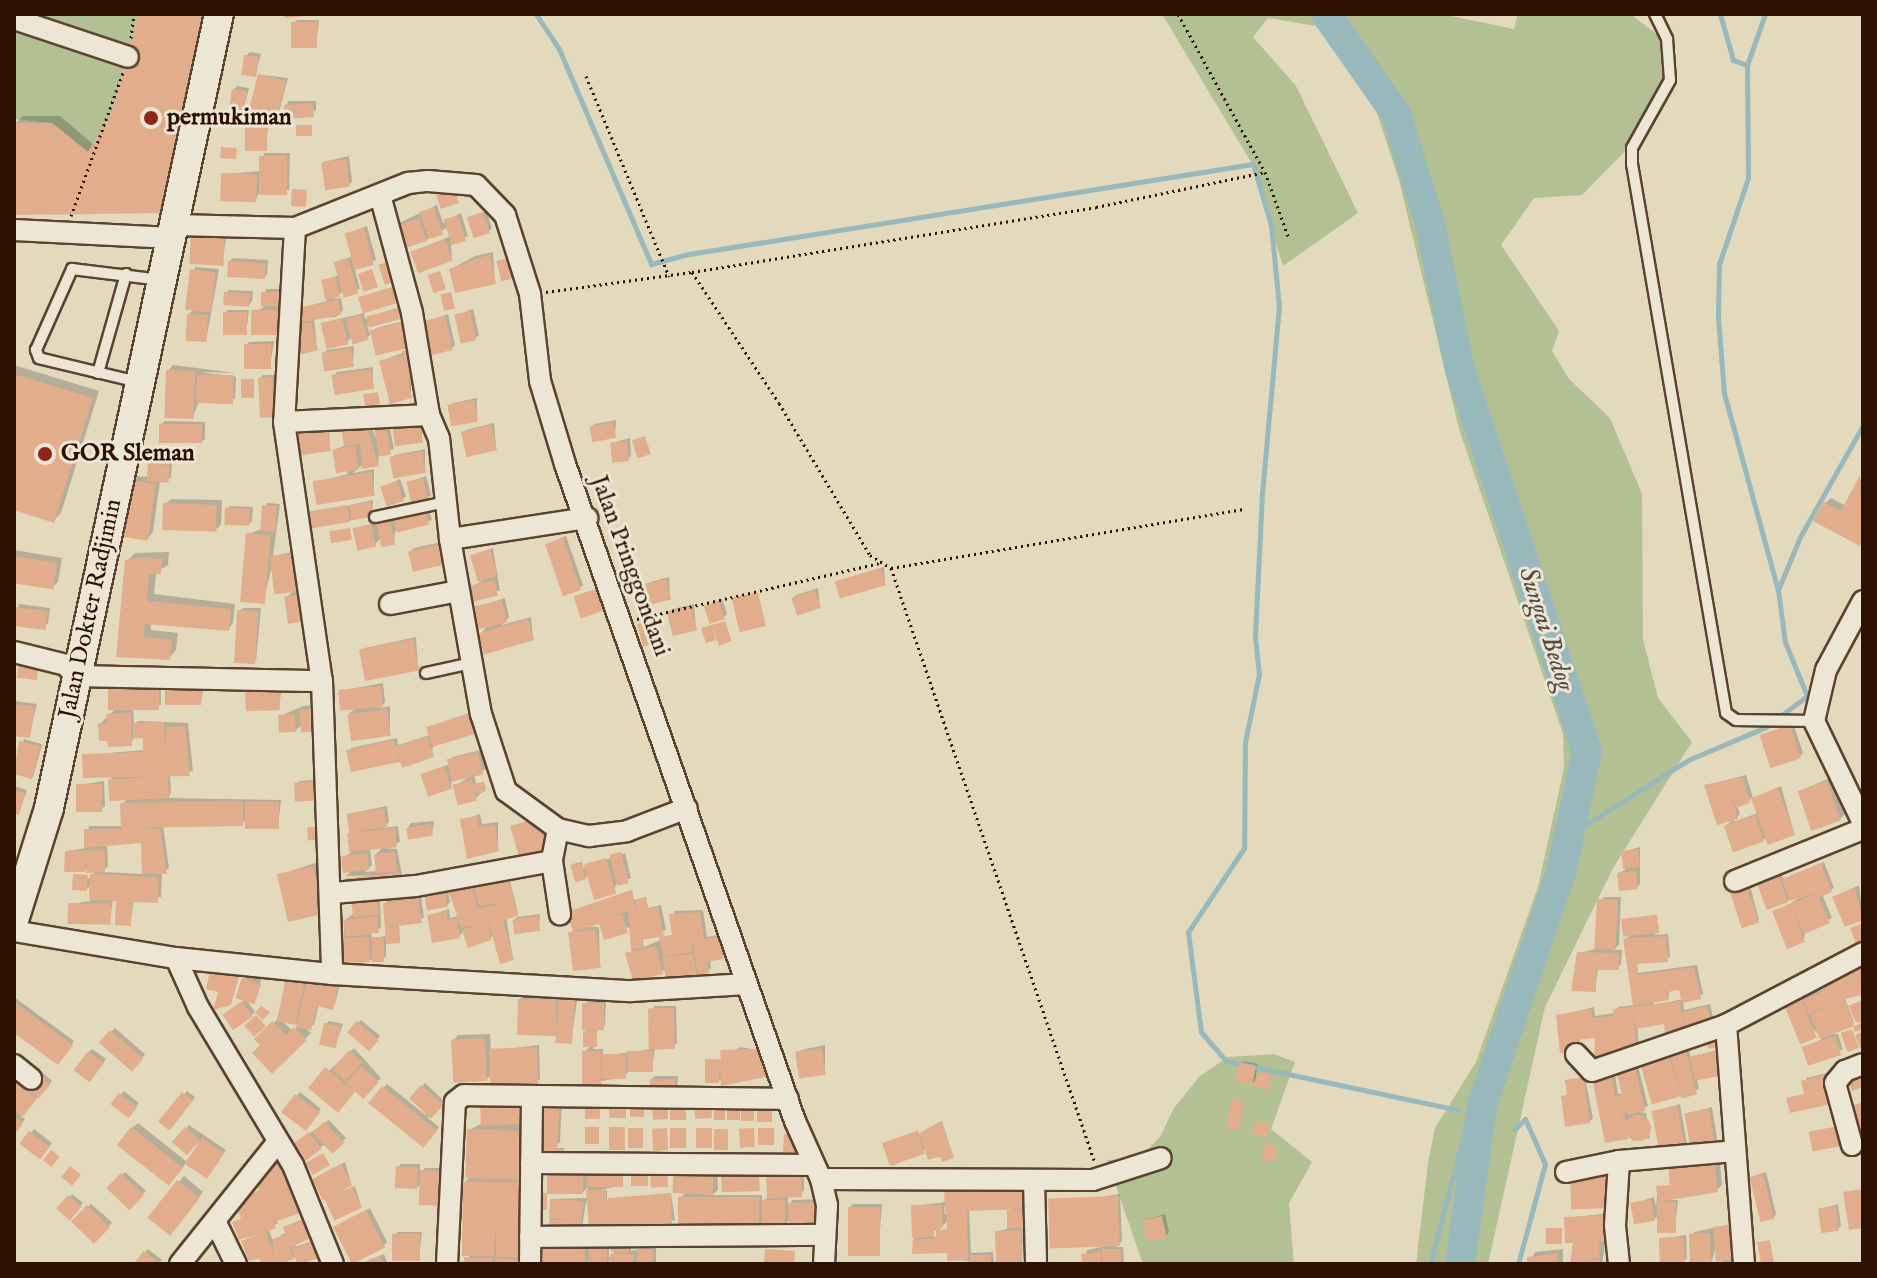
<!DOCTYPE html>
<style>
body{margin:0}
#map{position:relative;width:1877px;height:1278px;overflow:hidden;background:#e3d9bd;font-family:"IM FELL English",serif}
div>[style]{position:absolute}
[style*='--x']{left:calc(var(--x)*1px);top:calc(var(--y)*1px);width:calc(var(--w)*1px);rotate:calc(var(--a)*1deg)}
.green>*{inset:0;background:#b2c093}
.shadow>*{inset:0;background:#0003;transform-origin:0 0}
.stream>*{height:5px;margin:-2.5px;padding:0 2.5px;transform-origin:2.5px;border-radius:2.5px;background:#99b8bb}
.river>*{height:30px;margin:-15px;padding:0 15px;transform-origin:15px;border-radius:15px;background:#99b8bb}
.building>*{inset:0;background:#e1ad8d;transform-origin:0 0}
.round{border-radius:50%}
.path>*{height:3px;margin-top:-1.5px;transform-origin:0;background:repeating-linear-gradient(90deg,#2d1100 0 2px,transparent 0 6px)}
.roads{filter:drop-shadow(2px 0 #5a432f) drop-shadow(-2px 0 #5a432f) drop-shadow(0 2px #5a432f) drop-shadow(0 -2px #5a432f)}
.service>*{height:10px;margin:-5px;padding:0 5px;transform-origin:5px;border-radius:5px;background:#ede6d4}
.minor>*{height:20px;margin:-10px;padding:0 10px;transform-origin:10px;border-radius:10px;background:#ede6d4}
.secondary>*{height:28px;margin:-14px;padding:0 14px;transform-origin:14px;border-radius:14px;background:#ede6d4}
.dots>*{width:22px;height:22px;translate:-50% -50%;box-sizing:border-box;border:4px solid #ede6d4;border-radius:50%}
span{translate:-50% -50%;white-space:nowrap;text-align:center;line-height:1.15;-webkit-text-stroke:6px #ede6d4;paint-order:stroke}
.poi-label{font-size:24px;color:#2d1100;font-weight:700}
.left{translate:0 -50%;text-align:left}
.street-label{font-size:24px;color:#2d1100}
.water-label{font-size:26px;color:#534b41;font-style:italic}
.frame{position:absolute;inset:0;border:16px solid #2d1100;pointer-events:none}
</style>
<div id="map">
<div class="green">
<i style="clip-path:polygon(14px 14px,139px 14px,112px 112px,88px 152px,52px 123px,14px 119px)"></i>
<i style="clip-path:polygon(1162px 14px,1441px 14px,1514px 29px,1518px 14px,1630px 14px,1659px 36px,1672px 63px,1673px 91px,1635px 141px,1582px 195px,1534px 198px,1501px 245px,1559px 331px,1552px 351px,1569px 379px,1610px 418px,1642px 494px,1643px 639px,1658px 698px,1692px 742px,1613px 868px,1545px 1007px,1488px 1264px,1416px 1264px,1428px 1163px,1435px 1128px,1476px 1062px,1538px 887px,1564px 768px,1563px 734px,1459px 429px,1399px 180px,1373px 101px,1316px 26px,1268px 18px,1253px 37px,1296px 86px,1358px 213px,1283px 266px,1251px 162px)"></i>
<i style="clip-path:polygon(1274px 1054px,1295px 1062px,1271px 1129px,1312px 1162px,1289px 1203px,1294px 1264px,1143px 1264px,1107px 1160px,1139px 1158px,1160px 1137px,1174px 1108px,1200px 1076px,1228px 1057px)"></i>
</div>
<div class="shadow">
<i style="clip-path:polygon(141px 14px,183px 203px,14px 213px,15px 124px,23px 116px,60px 116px,94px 145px,114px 113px)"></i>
<i style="clip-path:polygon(297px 20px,319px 20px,316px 46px,293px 24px)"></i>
<i style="clip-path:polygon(250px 52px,261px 54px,255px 75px,246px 56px)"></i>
<i style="clip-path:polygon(262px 75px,288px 78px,279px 112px,270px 114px,265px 150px,247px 116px)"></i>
<i style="clip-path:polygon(237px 86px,249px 88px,242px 116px,233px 90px)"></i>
<i style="clip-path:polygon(289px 101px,316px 101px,316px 111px,286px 105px)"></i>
<i style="clip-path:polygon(264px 153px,290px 153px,289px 190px,259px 193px,256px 199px,223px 174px,261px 171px)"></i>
<i style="clip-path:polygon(349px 156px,352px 182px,349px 185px,323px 162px)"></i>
<i style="clip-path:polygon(437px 205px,443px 223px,461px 213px,468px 236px,451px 244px,452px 259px,412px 252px,451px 236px,448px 227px,426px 240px,397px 224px)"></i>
<i style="clip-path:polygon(486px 211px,492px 228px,489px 231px,470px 218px)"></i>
<i style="clip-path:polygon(367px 226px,376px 260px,354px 266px,360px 289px,343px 291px,334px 299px,341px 298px,343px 310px,336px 317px,314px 318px,317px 348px,298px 325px,297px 309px,327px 301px,323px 281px,339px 275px,336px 262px,353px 256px,347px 234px)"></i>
<i style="clip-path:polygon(227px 233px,222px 264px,191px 262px)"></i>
<i style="clip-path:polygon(493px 252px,495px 282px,451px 269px,475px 256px)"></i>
<i style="clip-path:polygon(233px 258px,268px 260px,267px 274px,264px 277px,230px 261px)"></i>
<i style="clip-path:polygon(195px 267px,219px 269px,206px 341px,188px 315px,194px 309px)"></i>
<i style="clip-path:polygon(266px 289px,285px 289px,278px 308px,283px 330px,253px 312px,263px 308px)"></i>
<i style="clip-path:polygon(229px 290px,253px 291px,252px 301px,249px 305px,226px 293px)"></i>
<i style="clip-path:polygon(402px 306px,401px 317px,367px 325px,370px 334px,376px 328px,404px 321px,406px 346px,373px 332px,367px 338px,353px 336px,347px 342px,323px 323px,364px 313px,365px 319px)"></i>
<i style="clip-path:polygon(473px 309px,479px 335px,475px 338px,457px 315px)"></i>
<i style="clip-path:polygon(228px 310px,249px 310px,246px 333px,225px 313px)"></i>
<i style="clip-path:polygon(448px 314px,455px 345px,452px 348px,421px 324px)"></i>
<i style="clip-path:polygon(274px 341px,270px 366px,246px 345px,249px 342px)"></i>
<i style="clip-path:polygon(354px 346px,353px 366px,324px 353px,327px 350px)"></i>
<i style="clip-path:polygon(419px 346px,411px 377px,411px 396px,382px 361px)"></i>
<i style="clip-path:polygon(14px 365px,99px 391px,61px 513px,54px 520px,14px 508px)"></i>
<i style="clip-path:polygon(173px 365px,236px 373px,200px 372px,236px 377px,235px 399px,199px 401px,193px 417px,168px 371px)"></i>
<i style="clip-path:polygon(373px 367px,373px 387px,334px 376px,337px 372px)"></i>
<i style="clip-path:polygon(263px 375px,275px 375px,273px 415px,260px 379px)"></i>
<i style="clip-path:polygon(477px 398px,477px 420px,450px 406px,453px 403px)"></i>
<i style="clip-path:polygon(388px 418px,394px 449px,379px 454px,378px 464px,363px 464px,353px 473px,374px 469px,374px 494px,315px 482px,348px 474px,334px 450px,346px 445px,368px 420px,380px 447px)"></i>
<i style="clip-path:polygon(422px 418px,422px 441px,394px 425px)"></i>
<i style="clip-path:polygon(616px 420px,615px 436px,591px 427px,594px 424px)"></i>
<i style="clip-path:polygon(165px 421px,205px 422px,205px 439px,201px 442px,161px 424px)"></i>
<i style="clip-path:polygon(494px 423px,496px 448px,463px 433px,466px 430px)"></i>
<i style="clip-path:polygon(329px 424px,330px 450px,298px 455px)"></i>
<i style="clip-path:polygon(630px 438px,631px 456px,628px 459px,612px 443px)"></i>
<i style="clip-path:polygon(425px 449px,425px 471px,392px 458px,395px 455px)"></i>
<i style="clip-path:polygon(153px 460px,172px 462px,171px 478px,160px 481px,153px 532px,148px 538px,129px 481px,135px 476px,149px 477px)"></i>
<i style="clip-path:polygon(1863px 475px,1863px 540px,1859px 543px,1825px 503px,1831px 498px,1846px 506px)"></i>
<i style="clip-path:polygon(426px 476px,431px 495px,427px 498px,408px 482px)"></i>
<i style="clip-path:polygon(400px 479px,406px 496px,403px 499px,382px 487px)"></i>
<i style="clip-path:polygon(171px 499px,222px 500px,221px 525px,215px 530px,165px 504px)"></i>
<i style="clip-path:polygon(373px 500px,372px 515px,349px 521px,309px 514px)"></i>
<i style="clip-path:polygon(267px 503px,280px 504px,273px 556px,308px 549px,312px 616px,287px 597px,294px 590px,271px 570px,263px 603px,248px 534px,262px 529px)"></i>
<i style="clip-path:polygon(230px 506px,253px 507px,252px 521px,249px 524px,227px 509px)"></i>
<i style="clip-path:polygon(428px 507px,432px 520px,395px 531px,394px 543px,381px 538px,375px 544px,354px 529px)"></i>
<i style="clip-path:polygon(566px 536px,583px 585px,579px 588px,547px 544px)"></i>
<i style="clip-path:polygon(442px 542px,443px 563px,411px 551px,414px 548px)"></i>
<i style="clip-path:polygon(493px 548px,500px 591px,468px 588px,481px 582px,472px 557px)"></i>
<i style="clip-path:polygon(14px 550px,62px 558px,58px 582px,52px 588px,14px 581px)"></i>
<i style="clip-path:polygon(169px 552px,168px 565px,156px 572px,154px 594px,235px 604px,233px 623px,228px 629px,151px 623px,151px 630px,178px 633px,176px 650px,169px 658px,119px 655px,127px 561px,135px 553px)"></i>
<i style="clip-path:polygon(884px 567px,885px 583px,837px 584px,841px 580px)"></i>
<i style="clip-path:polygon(669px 577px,670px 597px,641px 587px,644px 584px)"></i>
<i style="clip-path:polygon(818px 588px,820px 606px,793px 598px,796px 595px)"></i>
<i style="clip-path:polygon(505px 598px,509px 617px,502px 625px,531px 617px,533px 638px,481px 633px,488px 625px,475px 608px)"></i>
<i style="clip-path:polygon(722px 599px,727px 614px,724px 617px,706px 606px)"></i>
<i style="clip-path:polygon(19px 604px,50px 608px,48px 624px,14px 624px)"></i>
<i style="clip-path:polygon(694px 604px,696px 628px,669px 612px,673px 609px)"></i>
<i style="clip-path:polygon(243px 608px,261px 608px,256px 661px,239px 611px)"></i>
<i style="clip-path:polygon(658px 618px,662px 637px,659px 640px,639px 625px)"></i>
<i style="clip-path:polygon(416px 637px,418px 668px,361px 651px,365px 648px)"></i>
<i style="clip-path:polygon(204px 683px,201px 703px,167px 686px)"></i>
<i style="clip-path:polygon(383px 683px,385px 702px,380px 708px,390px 706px,390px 734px,349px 714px,355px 708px,340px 691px)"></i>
<i style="clip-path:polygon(282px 684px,279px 708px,248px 709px)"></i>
<i style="clip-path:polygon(evenodd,113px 685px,161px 685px,161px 705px,133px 708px,134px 725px,138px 721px,188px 723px,193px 771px,170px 774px,171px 793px,167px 798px,281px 800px,278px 827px,247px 819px,242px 824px,163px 825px,169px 868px,162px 872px,161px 897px,134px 900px,130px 924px,119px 899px,113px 899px,110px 923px,70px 904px,91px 901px,92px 884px,87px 889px,75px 875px,88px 879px,97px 870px,66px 870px,67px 851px,86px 848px,89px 826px,123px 826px,122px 804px,128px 799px,110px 780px,115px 775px,84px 755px,145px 750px,144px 736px,134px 737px,131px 744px,100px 724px,115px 709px,113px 685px,143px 841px,144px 874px,102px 872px,108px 866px,107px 844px,143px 841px)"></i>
<i style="clip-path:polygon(14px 701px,37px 704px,29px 736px,14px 734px)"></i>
<i style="clip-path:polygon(321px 705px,296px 730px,280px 716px,304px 706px)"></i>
<i style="clip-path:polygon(475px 711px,433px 745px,432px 756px,352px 770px,351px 748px,397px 738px,398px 745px,430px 735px,431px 726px)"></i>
<i style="clip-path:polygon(1793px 723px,1803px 753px,1800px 756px,1762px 736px)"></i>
<i style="left:24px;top:739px;width:19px;height:34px;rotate:16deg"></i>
<i style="clip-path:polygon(481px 750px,486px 769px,474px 774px,476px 784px,484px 782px,486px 788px,476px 798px,456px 785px,474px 774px,452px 780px,451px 788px,422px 775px,450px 764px,452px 757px)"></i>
<i style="clip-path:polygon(1746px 775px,1753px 798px,1737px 805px,1740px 814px,1733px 822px,1758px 813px,1753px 798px,1781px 786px,1794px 833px,1763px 839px,1726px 826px,1734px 818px,1707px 785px)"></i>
<i style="clip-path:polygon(1832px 777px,1845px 814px,1840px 819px,1800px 791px)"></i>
<i style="clip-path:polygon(327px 779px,297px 800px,299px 781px)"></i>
<i style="clip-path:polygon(104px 781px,105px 806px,101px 809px,78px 785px)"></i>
<i style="clip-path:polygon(14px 786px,27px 790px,19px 813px,14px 811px)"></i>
<i style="clip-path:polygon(387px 806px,389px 822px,383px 828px,398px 826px,400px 842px,370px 849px,372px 865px,365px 872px,378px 871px,376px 854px,382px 848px,397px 849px,402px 875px,346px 876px,352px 870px,343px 857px,351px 853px,349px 835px,355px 829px,348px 814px)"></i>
<i style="clip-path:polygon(480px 814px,482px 824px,498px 822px,498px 850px,463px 820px)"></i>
<i style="clip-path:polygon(541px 816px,551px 848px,513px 827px)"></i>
<i style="clip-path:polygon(434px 821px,432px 834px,408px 827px,411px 823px)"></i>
<i style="clip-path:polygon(1640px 847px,1640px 884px,1637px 887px,1619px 873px,1625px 870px,1623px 852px)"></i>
<i style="clip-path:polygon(625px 853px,631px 878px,616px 884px,614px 893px,589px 873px,585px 878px,573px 864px,582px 862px,583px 868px)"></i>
<i style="clip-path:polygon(318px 862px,328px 907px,279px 875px)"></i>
<i style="clip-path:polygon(1824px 862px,1834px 888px,1822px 894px,1832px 918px,1805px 932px,1804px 940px,1775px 912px,1805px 895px,1768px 907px,1780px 869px,1784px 880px)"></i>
<i style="clip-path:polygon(495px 873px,498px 884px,510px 881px,518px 913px,506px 917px,513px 958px,494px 935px,490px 938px,464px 931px,459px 936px,429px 916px,449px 909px,450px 918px,459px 916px,451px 891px)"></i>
<i style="clip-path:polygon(1748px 878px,1759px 920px,1743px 926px)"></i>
<i style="clip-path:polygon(446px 880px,450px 902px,447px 905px,424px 887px)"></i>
<i style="clip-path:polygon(1859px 885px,1863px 917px,1846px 925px,1834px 898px)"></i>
<i style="clip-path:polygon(632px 891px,634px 900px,646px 897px,648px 908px,661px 905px,666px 930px,642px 938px,644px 947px,674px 934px,674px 911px,703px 910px,707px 937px,722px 934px,725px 954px,710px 959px,711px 968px,696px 977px,666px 968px,662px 972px,628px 954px,633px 950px,630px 928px,600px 921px,584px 927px,599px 927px,600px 966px,570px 934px,574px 930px,569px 913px)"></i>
<i style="clip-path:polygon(398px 892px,399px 899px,421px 896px,424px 918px,399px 924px,400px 940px,386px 942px,386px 957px,369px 960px,343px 940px,345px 920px,380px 895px,381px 928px,371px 932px,372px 940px,387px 935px,385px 904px,390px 898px,384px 894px)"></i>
<i style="clip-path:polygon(1603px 897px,1621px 897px,1619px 945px,1613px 950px,1622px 950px,1621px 965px,1598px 968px,1595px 990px,1573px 989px,1579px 953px,1600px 948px)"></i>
<i style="clip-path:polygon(540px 914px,539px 929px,514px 920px,517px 917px)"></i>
<i style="clip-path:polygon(evenodd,1657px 915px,1659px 930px,1654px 935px,1668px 934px,1670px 957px,1637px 962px,1638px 973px,1697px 965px,1703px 994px,1683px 1001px,1684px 1010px,1710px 1004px,1714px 1021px,1688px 1032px,1665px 1020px,1637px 1023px,1639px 1047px,1597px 1036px,1580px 1038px,1577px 1049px,1558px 1016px,1594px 1007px,1595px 1016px,1615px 1013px,1618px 1007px,1635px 1005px,1625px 940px,1631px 934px,1623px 920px,1657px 915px,1680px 987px,1683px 999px,1654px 1005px,1653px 1001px,1668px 998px,1670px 990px,1680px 987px)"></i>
<i style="clip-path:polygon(1860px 965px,1863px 992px,1845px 999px,1854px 1023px,1828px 1034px,1838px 1034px,1843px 1050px,1804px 1048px,1822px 1039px,1789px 1000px,1827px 988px)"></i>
<i style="clip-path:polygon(254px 967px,265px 969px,254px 1001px,244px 979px,252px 977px)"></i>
<i style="clip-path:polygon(evenodd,289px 974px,340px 984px,335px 1004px,319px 1004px,314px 1025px,303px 1026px,311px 1033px,272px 1071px,257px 1039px,279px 1018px,289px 974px,282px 1021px,299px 1025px,293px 1031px,282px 1021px)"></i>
<i style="clip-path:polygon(578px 995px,571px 1042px,520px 999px,523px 996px)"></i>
<i style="clip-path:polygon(14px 997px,74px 1041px,61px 1059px,14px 1030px)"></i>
<i style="clip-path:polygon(246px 999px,255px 1012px,235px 1028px,229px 1012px)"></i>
<i style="clip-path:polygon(587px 1000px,606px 1001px,605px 1025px,598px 1028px,593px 1049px,603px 1049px,603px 1056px,651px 1049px,654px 1006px,676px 1006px,677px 1044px,655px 1048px,652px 1070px,629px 1070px,625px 1077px,584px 1084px,584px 1052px,591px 1046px,585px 1032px)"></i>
<i style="left:361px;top:1020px;width:25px;height:16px;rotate:40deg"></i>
<i style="clip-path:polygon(329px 1021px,343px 1024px,335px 1046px,326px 1024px)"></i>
<i style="left:115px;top:1028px;width:40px;height:19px;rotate:41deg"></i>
<i style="clip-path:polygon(490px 1034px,491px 1051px,539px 1045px,540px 1080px,492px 1074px,486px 1080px,453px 1041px,458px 1035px)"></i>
<i style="clip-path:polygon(1687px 1043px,1691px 1058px,1723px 1048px,1697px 1079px,1699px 1089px,1680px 1094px,1641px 1061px)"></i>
<i style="clip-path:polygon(825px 1045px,825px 1073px,798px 1053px,801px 1050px)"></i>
<i style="clip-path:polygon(740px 1047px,773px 1053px,760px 1077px,707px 1081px,707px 1060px,723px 1059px)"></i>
<i style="clip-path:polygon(354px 1048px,381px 1078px,364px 1096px,356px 1089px,337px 1110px,311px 1087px)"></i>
<i style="clip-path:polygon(92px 1049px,106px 1059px,93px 1077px,89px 1052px)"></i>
<i style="clip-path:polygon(1244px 1061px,1258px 1064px,1256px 1076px,1271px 1074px,1269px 1087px,1258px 1077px,1252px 1083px,1241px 1064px)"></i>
<i style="clip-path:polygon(1638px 1066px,1648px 1106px,1633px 1111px,1646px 1113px,1650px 1138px,1633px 1141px,1593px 1074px,1614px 1068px,1618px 1094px,1625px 1093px,1618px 1072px)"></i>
<i style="clip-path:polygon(42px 1072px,52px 1081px,20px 1116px,25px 1119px,14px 1133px,14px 1075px,29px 1087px)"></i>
<i style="clip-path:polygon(1832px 1072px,1835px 1102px,1806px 1094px,1806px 1078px)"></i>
<i style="clip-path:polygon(655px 1076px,678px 1076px,677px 1091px,652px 1079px)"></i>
<i style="clip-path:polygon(1585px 1078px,1593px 1118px,1589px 1122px,1563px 1097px,1569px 1093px,1568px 1080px)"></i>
<i style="clip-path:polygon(425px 1083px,444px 1101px,428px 1118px,439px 1127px,423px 1146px,371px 1103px,387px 1084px,428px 1117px,412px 1098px)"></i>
<i style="left:124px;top:1091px;width:19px;height:17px;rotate:39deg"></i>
<i style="left:187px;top:1091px;width:10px;height:40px;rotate:37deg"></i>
<i style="left:300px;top:1092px;width:27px;height:26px;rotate:39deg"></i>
<i style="clip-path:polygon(530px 1099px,526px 1264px,466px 1264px,470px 1254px,465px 1182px,471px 1176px,469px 1130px)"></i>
<i style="clip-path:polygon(562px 1101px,560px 1142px,554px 1148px,564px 1148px,564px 1157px,542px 1158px,544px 1104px)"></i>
<i style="clip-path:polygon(1680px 1104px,1687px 1144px,1684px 1147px,1653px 1112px)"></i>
<i style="clip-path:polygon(1712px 1107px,1717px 1139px,1714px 1142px,1686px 1114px)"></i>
<i style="clip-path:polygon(329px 1120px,346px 1138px,332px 1151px,325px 1144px,307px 1157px,300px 1140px)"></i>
<i style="clip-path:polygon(942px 1121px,953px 1156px,930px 1158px,927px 1149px,892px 1166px,888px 1142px,918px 1131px,919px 1135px)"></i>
<i style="clip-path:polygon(138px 1123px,187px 1162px,204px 1139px,187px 1152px,175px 1142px,189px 1125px,226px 1150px,208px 1173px,187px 1162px,174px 1178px,132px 1128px)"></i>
<i style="clip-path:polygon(34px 1129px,52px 1143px,43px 1155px,22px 1144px)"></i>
<i style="clip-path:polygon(1719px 1154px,1722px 1185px,1717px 1190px,1664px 1200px,1678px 1200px,1675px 1230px,1659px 1215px,1654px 1219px,1632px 1204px,1654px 1197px,1656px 1206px,1658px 1187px,1672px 1185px)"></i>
<i style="clip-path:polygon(345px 1162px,351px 1183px,314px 1179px,318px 1176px)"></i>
<i style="clip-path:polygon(401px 1164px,420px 1164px,420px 1173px,425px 1168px,450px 1168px,417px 1187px,398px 1167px)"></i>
<i style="clip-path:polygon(717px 1164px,718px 1190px,712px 1195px,762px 1195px,762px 1202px,804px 1166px,804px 1191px,788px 1195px,788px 1205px,793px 1200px,819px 1199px,819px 1221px,790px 1219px,784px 1225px,763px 1221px,759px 1225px,680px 1198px)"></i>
<i style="clip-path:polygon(593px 1168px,623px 1168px,622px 1185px,601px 1190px,607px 1190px,607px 1200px,671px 1193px,675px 1221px,586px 1201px,582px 1229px,550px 1220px,553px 1199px,587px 1198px,588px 1187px,583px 1192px,550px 1193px)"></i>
<i style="left:125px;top:1172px;width:28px;height:22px;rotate:42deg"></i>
<i style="clip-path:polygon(1766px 1172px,1776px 1214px,1773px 1218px,1751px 1177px)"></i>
<i style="clip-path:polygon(184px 1176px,203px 1192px,174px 1227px,179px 1182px)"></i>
<i style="clip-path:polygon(evenodd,1026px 1179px,1027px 1203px,1022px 1209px,1033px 1208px,1034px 1223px,1023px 1226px,1022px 1264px,998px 1264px,997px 1232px,1009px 1228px,1009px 1212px,1015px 1207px,969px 1207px,971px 1253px,993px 1252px,994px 1264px,949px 1259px,949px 1247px,914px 1252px,913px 1206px,947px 1202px,950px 1180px,1026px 1179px,944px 1207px,953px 1207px,945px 1215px,944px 1207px,1026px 1179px,948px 1220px,949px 1229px,939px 1230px,948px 1220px,1026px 1179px,938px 1229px,938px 1237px,923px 1236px,938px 1229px)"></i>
<i style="clip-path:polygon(355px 1186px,361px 1206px,328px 1201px,335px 1194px)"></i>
<i style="clip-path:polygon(259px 1191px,278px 1223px,268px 1228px,273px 1241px,311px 1215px,295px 1247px,321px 1238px,323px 1256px,300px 1264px,296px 1256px,283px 1264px,264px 1264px,244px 1242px,266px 1232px,243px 1219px,250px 1194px)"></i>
<i style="left:72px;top:1194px;width:14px;height:19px;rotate:39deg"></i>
<i style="clip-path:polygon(1120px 1194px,1122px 1241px,1116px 1247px,1123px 1247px,1124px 1264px,1084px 1264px,1087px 1250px,1110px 1245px,1050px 1205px)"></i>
<i style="left:91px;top:1204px;width:28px;height:24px;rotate:41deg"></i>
<i style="clip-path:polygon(853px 1204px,882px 1204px,878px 1254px,850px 1207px)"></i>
<i style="clip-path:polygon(1838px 1204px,1841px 1226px,1838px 1229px,1820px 1209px)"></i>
<i style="clip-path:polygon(370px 1208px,387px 1242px,383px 1246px,336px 1226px)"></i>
<i style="clip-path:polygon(1610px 1213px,1602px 1264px,1574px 1264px,1575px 1241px,1566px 1218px)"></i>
<i style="clip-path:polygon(1165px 1214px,1169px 1232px,1166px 1236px,1145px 1220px)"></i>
<i style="clip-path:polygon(1736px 1223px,1737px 1264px,1719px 1264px,1724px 1259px,1717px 1244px,1711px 1264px,1692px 1264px,1694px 1232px)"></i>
<i style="clip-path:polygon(398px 1232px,422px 1232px,419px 1258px,394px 1235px)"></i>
<i style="clip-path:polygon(1686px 1235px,1687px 1259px,1668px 1264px,1661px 1239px)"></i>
<i style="clip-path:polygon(631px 1236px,631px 1251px,656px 1246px,656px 1264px,612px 1264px,612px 1258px,606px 1264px,591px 1264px,591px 1259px,585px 1264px,538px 1264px,609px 1237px,609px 1258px)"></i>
<i style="clip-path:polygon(148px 1249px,162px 1260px,158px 1264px,136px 1264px)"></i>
<i style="clip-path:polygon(1563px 1249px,1563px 1264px,1529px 1264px,1535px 1252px)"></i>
<i style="clip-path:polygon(384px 1254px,388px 1264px,359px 1264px)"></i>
</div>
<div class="stream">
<i style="--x:536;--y:14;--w:42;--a:56.7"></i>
<i style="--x:559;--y:49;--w:234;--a:66.8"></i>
<i style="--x:651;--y:264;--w:39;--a:-15"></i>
<i style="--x:689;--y:254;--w:571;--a:-9.07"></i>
<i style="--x:1253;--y:164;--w:64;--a:73.6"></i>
<i style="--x:1271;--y:225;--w:81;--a:84.4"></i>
<i style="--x:1279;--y:306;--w:188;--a:95.2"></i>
<i style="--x:1262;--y:493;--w:144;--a:92.8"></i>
<i style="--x:1255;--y:637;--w:37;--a:84"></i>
<i style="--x:1259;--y:674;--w:69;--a:101.6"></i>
<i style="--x:1245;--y:742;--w:106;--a:90.5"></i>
<i style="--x:1244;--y:848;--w:101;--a:123.7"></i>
<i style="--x:1188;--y:932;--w:101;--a:82.6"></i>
<i style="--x:1201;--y:1032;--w:38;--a:49"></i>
<i style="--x:1226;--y:1061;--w:238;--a:11.9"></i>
<i style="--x:1720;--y:14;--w:48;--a:74.2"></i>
<i style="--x:1733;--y:60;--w:15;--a:20"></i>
<i style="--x:1765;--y:14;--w:54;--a:109.4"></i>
<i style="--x:1747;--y:65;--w:113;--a:89.5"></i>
<i style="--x:1748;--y:178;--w:91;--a:108.6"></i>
<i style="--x:1719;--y:264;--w:53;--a:91.1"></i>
<i style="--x:1718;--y:317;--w:76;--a:85.5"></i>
<i style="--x:1724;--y:393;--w:204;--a:74.7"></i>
<i style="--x:1783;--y:714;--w:30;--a:-37"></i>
<i style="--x:1807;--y:696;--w:58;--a:-112.2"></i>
<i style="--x:1785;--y:642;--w:52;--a:-97.7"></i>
<i style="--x:1778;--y:590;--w:57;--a:-67.5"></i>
<i style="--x:1800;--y:537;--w:129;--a:-60.6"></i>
<i style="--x:1568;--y:836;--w:142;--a:-32.3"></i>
<i style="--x:1688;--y:760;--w:85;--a:-22.9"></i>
<i style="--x:1515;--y:1129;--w:14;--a:-45"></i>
<i style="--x:1525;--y:1119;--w:49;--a:66"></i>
<i style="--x:1545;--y:1164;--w:104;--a:105.1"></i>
<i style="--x:1430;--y:1264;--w:146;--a:-75.3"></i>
</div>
<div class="river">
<i style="--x:1326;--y:14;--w:122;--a:55"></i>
<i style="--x:1396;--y:114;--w:115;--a:72.8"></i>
<i style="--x:1430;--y:224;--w:149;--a:78.4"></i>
<i style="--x:1460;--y:370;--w:402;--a:71.6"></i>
<i style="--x:1587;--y:751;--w:121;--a:102"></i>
<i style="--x:1562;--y:869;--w:249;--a:108.7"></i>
<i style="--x:1482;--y:1105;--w:161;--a:97.9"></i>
</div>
<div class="building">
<i style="clip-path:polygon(139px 14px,212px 14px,176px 213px,14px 215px,14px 123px,52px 123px,88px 152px,112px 112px)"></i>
<i style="clip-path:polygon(284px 14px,305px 14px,305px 16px,285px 18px)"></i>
<i style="left:317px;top:22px;width:26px;height:26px;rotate:90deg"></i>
<i style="left:244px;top:55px;width:15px;height:20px;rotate:8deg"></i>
<i style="left:258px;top:74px;width:29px;height:38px;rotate:14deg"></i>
<i style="left:232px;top:89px;width:15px;height:26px;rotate:8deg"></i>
<i style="left:313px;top:103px;width:14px;height:29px;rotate:86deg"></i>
<i style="left:245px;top:115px;width:22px;height:36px"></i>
<i style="left:296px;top:125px;width:16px;height:11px"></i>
<i style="left:221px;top:147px;width:16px;height:11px;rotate:4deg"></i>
<i style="left:259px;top:156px;width:28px;height:39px"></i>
<i style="left:346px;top:159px;width:28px;height:25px;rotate:82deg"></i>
<i style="left:221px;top:173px;width:36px;height:28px;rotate:2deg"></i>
<i style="left:453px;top:185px;width:19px;height:19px;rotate:72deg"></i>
<i style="left:292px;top:189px;width:15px;height:17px;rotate:4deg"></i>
<i style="left:434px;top:207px;width:29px;height:15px;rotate:72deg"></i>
<i style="left:483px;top:212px;width:22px;height:17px;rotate:72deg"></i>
<i style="left:458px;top:215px;width:27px;height:15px;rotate:73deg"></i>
<i style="left:419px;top:218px;width:24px;height:29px;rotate:71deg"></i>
<i style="left:364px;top:228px;width:38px;height:20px;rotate:75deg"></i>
<i style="left:191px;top:233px;width:34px;height:31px;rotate:3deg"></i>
<i style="left:445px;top:239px;width:23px;height:37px;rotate:70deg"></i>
<i style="clip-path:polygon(490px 254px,496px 284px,455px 293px,449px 269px)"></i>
<i style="left:348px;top:258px;width:37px;height:15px;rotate:74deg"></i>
<i style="left:508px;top:258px;width:21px;height:12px;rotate:76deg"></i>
<i style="left:394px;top:260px;width:21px;height:16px;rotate:73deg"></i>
<i style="left:228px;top:261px;width:38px;height:16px;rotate:3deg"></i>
<i style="left:190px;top:269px;width:26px;height:41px;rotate:7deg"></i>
<i style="left:372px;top:269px;width:19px;height:15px;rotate:72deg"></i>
<i style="left:440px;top:271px;width:19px;height:13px;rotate:72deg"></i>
<i style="left:336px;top:277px;width:20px;height:15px;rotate:79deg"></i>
<i style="left:401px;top:284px;width:17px;height:45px;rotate:73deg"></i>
<i style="left:224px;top:292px;width:26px;height:13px;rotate:4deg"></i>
<i style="left:261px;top:292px;width:22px;height:14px"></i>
<i style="left:451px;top:292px;width:17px;height:11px;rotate:77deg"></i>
<i style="left:338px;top:300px;width:15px;height:44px;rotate:79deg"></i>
<i style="left:399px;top:308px;width:11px;height:34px;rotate:75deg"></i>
<i style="left:280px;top:310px;width:25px;height:29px;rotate:90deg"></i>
<i style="left:470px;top:311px;width:30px;height:16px;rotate:78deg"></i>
<i style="left:223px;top:312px;width:24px;height:23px"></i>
<i style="left:187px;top:314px;width:21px;height:27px;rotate:3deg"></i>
<i style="left:361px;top:315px;width:26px;height:16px;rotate:74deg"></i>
<i style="left:445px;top:316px;width:35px;height:27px;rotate:77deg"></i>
<i style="left:342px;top:318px;width:27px;height:22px;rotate:77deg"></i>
<i style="left:311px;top:322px;width:29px;height:20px;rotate:76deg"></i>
<i style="left:401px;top:323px;width:26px;height:32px;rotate:77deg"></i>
<i style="left:244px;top:344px;width:27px;height:25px"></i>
<i style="left:351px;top:348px;width:19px;height:30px;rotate:81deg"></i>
<i style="clip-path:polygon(416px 348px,422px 376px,408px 380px,412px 398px,390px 404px,379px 361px,402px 355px,407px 373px,402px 351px)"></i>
<i style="left:371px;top:369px;width:20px;height:40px;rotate:81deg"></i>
<i style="left:166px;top:370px;width:29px;height:48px;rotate:2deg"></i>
<i style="clip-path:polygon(14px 374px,93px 398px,54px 523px,14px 510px)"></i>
<i style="left:197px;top:374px;width:37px;height:29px;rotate:2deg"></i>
<i style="left:272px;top:377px;width:40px;height:14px;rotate:87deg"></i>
<i style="left:241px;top:379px;width:13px;height:19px"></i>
<i style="left:378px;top:392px;width:12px;height:15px;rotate:81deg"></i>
<i style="left:474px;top:400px;width:22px;height:27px;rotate:80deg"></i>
<i style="left:385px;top:420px;width:35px;height:12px;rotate:80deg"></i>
<i style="left:420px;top:420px;width:23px;height:28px;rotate:83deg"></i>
<i style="clip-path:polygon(365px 422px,379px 466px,362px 469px,360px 444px,344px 446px,341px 426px)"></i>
<i style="left:613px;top:422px;width:16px;height:24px;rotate:79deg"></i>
<i style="left:159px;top:424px;width:43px;height:19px"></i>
<i style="left:491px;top:425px;width:26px;height:31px;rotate:77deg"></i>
<i style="left:327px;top:426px;width:25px;height:36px;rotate:81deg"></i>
<i style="left:645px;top:436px;width:19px;height:14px;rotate:72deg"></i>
<i style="left:627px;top:441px;width:20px;height:17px;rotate:84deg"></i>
<i style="left:355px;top:446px;width:24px;height:23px;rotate:81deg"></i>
<i style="left:422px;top:451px;width:22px;height:33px;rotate:80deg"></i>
<i style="left:148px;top:463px;width:22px;height:18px;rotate:5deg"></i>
<i style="left:371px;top:472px;width:24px;height:59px;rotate:81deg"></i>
<i style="clip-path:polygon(1860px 475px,1863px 540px,1860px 546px,1813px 521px,1824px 502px,1841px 511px)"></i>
<i style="left:423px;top:478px;width:23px;height:17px;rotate:77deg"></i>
<i style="left:127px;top:480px;width:29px;height:57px;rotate:8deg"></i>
<i style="left:397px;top:481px;width:21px;height:18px;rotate:71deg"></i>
<i style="left:371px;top:502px;width:15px;height:22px;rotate:82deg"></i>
<i style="left:163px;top:503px;width:54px;height:27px;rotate:2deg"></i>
<i style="left:262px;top:505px;width:15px;height:26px;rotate:4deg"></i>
<i style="left:347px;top:505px;width:17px;height:41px;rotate:80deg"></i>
<i style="left:225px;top:508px;width:25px;height:17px;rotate:2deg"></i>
<i style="left:425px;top:509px;width:16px;height:33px;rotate:76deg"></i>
<i style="left:390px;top:519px;width:26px;height:14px;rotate:79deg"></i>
<i style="left:371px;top:524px;width:23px;height:19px;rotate:77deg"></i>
<i style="left:350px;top:528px;width:12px;height:21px;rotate:81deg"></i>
<i style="left:246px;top:533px;width:25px;height:69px;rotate:5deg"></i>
<i style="left:563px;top:538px;width:55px;height:19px;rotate:71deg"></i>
<i style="left:439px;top:544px;width:21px;height:32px;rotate:76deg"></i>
<i style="left:490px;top:549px;width:28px;height:21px;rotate:73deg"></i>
<i style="left:303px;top:553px;width:38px;height:33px;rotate:84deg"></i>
<i style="left:14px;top:556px;width:44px;height:27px;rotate:9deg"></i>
<i style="clip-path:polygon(142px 557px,162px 559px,161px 574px,149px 574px,147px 601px,231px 609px,229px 631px,145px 624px,144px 637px,172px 640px,170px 660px,116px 657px,125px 560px)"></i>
<i style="left:881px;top:568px;width:18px;height:48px;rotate:74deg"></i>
<i style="left:666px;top:579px;width:21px;height:29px;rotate:76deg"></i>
<i style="left:494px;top:580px;width:16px;height:29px;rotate:76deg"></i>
<i style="left:602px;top:587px;width:23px;height:30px;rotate:72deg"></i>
<i style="left:815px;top:590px;width:19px;height:25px;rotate:72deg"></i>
<i style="left:758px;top:592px;width:35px;height:27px;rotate:77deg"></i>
<i style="left:306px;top:594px;width:27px;height:22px;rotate:82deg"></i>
<i style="left:502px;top:600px;width:23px;height:30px;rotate:77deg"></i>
<i style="left:719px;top:601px;width:19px;height:16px;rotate:72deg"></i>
<i style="left:691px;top:606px;width:25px;height:25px;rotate:76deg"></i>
<i style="left:14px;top:607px;width:34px;height:19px;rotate:7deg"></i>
<i style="left:237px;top:610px;width:21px;height:53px;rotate:3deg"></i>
<i style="left:528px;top:619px;width:22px;height:52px;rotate:74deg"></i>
<i style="left:655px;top:620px;width:23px;height:18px;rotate:77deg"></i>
<i style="clip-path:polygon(725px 621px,732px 641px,719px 646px,713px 629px,716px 640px,706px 643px,701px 628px)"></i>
<i style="left:413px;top:639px;width:32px;height:55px;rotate:79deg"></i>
<i style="left:19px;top:660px;width:20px;height:18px;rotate:6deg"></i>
<i style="left:165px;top:686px;width:36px;height:19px"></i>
<i style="left:279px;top:686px;width:24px;height:34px;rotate:88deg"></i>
<i style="left:381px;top:686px;width:21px;height:43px;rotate:85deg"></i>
<i style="left:159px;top:687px;width:23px;height:51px;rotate:90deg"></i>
<i style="clip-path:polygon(14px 704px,35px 707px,30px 738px,14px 736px)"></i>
<i style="left:318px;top:708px;width:23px;height:19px;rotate:85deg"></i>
<i style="left:387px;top:709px;width:27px;height:40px;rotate:82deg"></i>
<i style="clip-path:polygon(131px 713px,132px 746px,108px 747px,107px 741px,99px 741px,98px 723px,107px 723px,106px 714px)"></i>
<i style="left:472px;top:713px;width:21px;height:48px;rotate:73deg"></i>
<i style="left:295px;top:714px;width:18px;height:17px;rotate:87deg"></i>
<i style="clip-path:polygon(164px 722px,165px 751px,166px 727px,185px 726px,190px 776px,83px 778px,82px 754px,143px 752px,143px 738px,133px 739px,133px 723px)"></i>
<i style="left:1790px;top:725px;width:35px;height:32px;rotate:72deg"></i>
<i style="clip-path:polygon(427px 736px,434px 757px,402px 768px,397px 751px,399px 762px,351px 772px,346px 750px,394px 740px,395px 747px)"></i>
<i style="clip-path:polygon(19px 741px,40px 746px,32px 779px,14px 774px)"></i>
<i style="left:478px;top:752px;width:23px;height:32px;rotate:77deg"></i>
<i style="left:444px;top:766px;width:24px;height:25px;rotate:71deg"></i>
<i style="left:168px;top:776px;width:22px;height:60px;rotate:87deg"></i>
<i style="clip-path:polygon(1743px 777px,1750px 803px,1736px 808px,1730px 792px,1738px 819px,1717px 825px,1704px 785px)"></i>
<i style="left:472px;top:780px;width:21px;height:20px;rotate:76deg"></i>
<i style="left:325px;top:781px;width:19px;height:31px;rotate:87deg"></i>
<i style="left:1827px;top:781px;width:42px;height:31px;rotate:71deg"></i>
<i style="clip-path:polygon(483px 782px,486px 791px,477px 794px,473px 784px)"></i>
<i style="left:76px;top:784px;width:26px;height:28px"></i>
<i style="left:1778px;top:788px;width:50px;height:29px;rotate:70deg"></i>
<i style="clip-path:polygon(14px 790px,25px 793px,19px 815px,14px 814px)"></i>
<i style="clip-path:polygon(243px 801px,243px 826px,134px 828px,160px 829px,167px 874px,142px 874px,141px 843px,84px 848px,84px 829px,121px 829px,120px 803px)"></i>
<i style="left:279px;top:802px;width:27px;height:34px;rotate:90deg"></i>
<i style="left:384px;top:808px;width:19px;height:38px;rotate:81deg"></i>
<i style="left:1755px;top:815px;width:28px;height:33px;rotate:71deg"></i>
<i style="clip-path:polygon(477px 816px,479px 827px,495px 824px,499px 851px,467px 859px,460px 819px)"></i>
<i style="left:538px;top:818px;width:36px;height:29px;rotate:74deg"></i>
<i style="left:431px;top:824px;width:12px;height:25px;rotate:81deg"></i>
<i style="left:328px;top:826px;width:13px;height:21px;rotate:86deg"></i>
<i style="left:395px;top:828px;width:19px;height:48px;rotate:84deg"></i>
<i style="left:1638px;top:849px;width:18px;height:17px;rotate:84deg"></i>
<i style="clip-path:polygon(105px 850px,105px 872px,86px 873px,85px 859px,85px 872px,64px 872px,65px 851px)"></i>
<i style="left:395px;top:852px;width:19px;height:21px;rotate:84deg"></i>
<i style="left:621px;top:852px;width:32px;height:12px;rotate:76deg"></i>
<i style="left:367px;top:853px;width:17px;height:26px;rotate:83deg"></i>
<i style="left:606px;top:858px;width:37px;height:23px;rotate:74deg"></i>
<i style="left:581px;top:862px;width:18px;height:11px;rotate:74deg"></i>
<i style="clip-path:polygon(1821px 863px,1832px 892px,1819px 897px,1830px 923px,1804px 934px,1792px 908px,1805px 942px,1787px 949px,1772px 911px,1818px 893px,1790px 901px,1782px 879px)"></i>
<i style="left:313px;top:866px;width:49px;height:37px;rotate:77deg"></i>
<i style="left:1636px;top:871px;width:18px;height:19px;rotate:84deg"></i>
<i style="left:1777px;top:871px;width:33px;height:23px;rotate:70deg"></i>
<i style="left:399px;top:872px;width:8px;height:55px;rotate:83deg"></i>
<i style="left:73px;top:874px;width:15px;height:16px;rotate:4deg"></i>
<i style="clip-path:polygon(90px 874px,159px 877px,158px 903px,132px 902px,131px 926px,115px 925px,116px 901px,89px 900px)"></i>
<i style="clip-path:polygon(492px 875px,494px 884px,509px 881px,518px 916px,503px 920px,514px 960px,500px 964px,488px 920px,491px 940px,468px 948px,462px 930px,478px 924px,461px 928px,456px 914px,467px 909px,456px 913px,448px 890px,471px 883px,480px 917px,478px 909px,500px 903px,479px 906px,472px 880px)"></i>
<i style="left:1745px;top:880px;width:45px;height:18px;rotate:72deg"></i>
<i style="left:443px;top:882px;width:25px;height:21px;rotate:79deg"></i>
<i style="clip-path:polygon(1855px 887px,1863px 920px,1845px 927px,1832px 897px)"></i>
<i style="clip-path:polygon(631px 890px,637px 913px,635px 900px,645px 897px,648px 909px,658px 907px,664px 936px,672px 935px,669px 914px,700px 912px,704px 939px,719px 936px,723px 959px,707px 962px,709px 973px,698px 975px,692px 940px,692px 952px,663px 957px,659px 937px,642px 940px,643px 948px,631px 950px,628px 911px,608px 917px,622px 914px,628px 933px,604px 940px,599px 924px,573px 932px,567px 912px)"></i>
<i style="left:377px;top:893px;width:22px;height:26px;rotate:85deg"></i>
<i style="clip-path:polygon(418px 898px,422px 923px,390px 927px,398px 927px,400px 943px,386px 944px,383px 903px)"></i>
<i style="left:1597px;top:899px;width:21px;height:50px;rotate:3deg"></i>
<i style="left:68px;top:903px;width:43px;height:21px;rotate:1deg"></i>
<i style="clip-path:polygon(446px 911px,448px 920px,457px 918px,460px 938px,432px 943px,427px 915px)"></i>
<i style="left:1657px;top:915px;width:18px;height:36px;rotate:84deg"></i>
<i style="left:377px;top:916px;width:17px;height:34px;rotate:83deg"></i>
<i style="left:538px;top:916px;width:15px;height:26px;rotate:82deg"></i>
<i style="clip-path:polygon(1863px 923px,1863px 946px,1858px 948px,1850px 928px)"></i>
<i style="left:596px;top:929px;width:39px;height:28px;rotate:83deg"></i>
<i style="clip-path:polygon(1666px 936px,1668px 962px,1637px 964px,1638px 975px,1694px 967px,1701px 999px,1682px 1003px,1679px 990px,1668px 992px,1669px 1000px,1633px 1006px,1623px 939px)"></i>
<i style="left:369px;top:937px;width:25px;height:28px;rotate:88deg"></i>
<i style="left:372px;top:937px;width:12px;height:25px"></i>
<i style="clip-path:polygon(656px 946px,659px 957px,654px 959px,659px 958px,663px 974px,633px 981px,625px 953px)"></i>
<i style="clip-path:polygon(1577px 952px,1619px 953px,1619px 970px,1596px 970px,1596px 992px,1571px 991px)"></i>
<i style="left:693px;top:953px;width:26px;height:31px;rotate:81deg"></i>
<i style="clip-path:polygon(1859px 964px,1863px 976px,1839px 985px,1863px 977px,1863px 995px,1844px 999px,1854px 1026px,1820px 1039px,1810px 1015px,1834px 1003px,1809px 1014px,1803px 1000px,1825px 990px,1819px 976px)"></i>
<i style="clip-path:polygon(211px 966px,240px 973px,231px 1005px,213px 1010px,218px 992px,206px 989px)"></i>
<i style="left:287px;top:973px;width:19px;height:49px;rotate:12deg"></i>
<i style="left:242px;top:978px;width:20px;height:21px;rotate:18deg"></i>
<i style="clip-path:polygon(307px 980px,338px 987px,333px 1010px,317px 1006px,311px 1030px,296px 1027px)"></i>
<i style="left:1800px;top:996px;width:45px;height:18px;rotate:68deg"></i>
<i style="clip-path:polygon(559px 997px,575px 998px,572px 1044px,555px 1043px,556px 1036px,517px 1035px,518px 999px,556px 999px,556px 1031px)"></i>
<i style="clip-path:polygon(1863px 1000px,1863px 1029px,1855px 1032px,1853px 1027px,1862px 1023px,1856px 1022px,1848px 1006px)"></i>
<i style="left:242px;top:1001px;width:19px;height:24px;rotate:55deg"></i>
<i style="clip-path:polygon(1680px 1001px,1686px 1037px,1666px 1040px,1664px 1024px,1636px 1029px,1633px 1013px,1637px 1052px,1594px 1058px,1595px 1038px,1577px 1040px,1578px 1051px,1560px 1053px,1556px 1015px,1591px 1009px,1592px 1018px,1614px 1016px,1613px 1009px)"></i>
<i style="clip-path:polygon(14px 1002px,73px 1045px,58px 1065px,14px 1033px)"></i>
<i style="left:582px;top:1003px;width:22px;height:27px"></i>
<i style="clip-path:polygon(261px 1006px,270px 1012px,263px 1020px,255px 1013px)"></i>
<i style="left:1707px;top:1006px;width:21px;height:26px;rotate:76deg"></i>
<i style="left:674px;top:1008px;width:41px;height:26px;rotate:89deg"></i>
<i style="left:256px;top:1015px;width:15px;height:16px;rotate:48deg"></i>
<i style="clip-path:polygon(272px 1021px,286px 1035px,294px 1027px,307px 1040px,272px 1074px,252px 1053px,260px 1045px,254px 1039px)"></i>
<i style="left:357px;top:1021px;width:29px;height:15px;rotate:41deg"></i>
<i style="left:324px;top:1023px;width:17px;height:22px;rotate:13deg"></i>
<i style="left:1852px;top:1029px;width:20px;height:12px;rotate:70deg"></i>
<i style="left:110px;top:1030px;width:44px;height:17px;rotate:41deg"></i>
<i style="left:583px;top:1031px;width:14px;height:16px"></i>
<i style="left:1716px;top:1032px;width:15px;height:11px;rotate:79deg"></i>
<i style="clip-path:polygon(1863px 1032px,1863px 1047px,1860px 1048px,1855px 1035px)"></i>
<i style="left:1835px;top:1036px;width:20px;height:35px;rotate:72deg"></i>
<i style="left:485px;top:1038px;width:43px;height:34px;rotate:87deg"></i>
<i style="left:1684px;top:1045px;width:51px;height:16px;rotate:75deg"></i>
<i style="left:537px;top:1047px;width:38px;height:48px;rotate:88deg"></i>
<i style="left:822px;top:1048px;width:27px;height:27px;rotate:82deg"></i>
<i style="clip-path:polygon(757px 1049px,757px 1055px,771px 1055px,771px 1076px,721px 1086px,720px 1063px,719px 1083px,705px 1083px,705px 1059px,721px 1060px,720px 1050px)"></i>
<i style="left:349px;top:1050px;width:18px;height:26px;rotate:41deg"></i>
<i style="left:1720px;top:1050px;width:25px;height:31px;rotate:78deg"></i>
<i style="left:88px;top:1051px;width:20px;height:24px;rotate:37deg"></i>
<i style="left:582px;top:1051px;width:19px;height:35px"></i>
<i style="left:627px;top:1051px;width:26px;height:21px"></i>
<i style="left:1668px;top:1052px;width:46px;height:30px;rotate:74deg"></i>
<i style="left:602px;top:1054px;width:24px;height:25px"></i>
<i style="left:1239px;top:1063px;width:17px;height:19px;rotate:10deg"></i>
<i style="left:361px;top:1066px;width:24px;height:23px;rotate:42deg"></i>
<i style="clip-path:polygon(325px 1067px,344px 1083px,341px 1089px,345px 1084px,355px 1092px,338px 1113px,308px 1088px)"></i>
<i style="left:1635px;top:1068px;width:44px;height:19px;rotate:76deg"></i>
<i style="clip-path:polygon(1863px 1068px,1863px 1087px,1852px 1091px,1846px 1074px)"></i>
<i style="clip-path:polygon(1611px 1070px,1615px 1096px,1623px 1095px,1626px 1113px,1620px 1116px,1625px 1116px,1628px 1139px,1605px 1143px,1591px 1073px)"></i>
<i style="left:1257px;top:1072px;width:15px;height:15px;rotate:11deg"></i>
<i style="left:37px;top:1074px;width:17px;height:18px;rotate:40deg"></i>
<i style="clip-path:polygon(1829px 1074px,1836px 1103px,1790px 1113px,1786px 1098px,1804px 1094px,1801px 1081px)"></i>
<i style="clip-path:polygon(1584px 1077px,1590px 1123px,1565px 1127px,1561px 1096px,1567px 1095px,1565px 1080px)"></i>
<i style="left:650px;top:1079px;width:25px;height:17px"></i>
<i style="clip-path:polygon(14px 1080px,37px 1099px,22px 1117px,14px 1110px)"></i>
<i style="left:421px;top:1085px;width:30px;height:18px;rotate:42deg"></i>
<i style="left:382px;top:1086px;width:71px;height:22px;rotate:39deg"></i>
<i style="left:182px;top:1092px;width:14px;height:38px;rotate:39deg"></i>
<i style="left:119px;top:1093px;width:23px;height:14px;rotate:38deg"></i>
<i style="left:295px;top:1094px;width:31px;height:23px;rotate:37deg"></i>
<i style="left:1231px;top:1099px;width:13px;height:29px;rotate:9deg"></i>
<i style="left:644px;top:1100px;width:17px;height:14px;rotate:90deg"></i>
<i style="left:667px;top:1100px;width:19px;height:15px;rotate:87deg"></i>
<i style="left:670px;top:1100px;width:16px;height:20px"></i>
<i style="left:711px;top:1100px;width:18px;height:17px;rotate:87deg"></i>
<i style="left:527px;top:1101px;width:23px;height:47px;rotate:88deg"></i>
<i style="left:600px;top:1101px;width:18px;height:15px;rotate:90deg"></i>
<i style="left:609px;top:1101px;width:17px;height:17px"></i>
<i style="left:714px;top:1102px;width:11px;height:18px"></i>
<i style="clip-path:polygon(1863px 1102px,1863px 1139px,1859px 1141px,1850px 1106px)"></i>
<i style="clip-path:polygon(542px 1103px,560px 1104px,557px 1149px,563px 1149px,563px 1160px,540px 1160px)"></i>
<i style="left:727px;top:1103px;width:13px;height:17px"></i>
<i style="left:741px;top:1104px;width:13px;height:17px"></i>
<i style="left:757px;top:1104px;width:15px;height:18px"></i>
<i style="left:1677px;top:1106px;width:44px;height:26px;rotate:79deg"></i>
<i style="left:1709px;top:1109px;width:36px;height:25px;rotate:80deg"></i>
<i class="round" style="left:1625px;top:1115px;width:26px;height:26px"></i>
<i style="clip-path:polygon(14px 1116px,23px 1123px,14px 1136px)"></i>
<i style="clip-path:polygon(941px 1121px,954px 1158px,942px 1162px,940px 1156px,928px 1160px,919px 1133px)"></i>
<i style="left:324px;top:1122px;width:29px;height:16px;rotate:46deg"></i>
<i style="left:1254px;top:1122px;width:15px;height:13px;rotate:8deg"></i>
<i style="left:1844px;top:1125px;width:20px;height:36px;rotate:79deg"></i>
<i style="left:131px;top:1127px;width:66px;height:23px;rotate:38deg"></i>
<i style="left:185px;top:1127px;width:20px;height:20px;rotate:41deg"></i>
<i style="left:599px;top:1127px;width:17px;height:14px;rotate:90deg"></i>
<i style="left:609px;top:1127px;width:16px;height:23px"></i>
<i style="left:628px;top:1128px;width:15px;height:20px"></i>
<i style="left:667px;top:1128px;width:22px;height:15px;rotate:87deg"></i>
<i style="left:686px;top:1128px;width:20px;height:16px;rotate:90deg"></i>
<i style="left:696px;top:1128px;width:16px;height:20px"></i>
<i style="left:754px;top:1128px;width:19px;height:15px;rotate:87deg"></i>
<i style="left:758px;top:1128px;width:16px;height:17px"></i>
<i style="left:467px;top:1129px;width:57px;height:49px;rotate:2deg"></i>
<i style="left:714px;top:1129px;width:14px;height:21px"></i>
<i style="left:29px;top:1131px;width:26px;height:16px;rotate:37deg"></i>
<i style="left:917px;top:1131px;width:24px;height:37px;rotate:71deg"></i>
<i style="left:309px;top:1132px;width:21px;height:19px;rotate:53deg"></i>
<i style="left:784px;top:1134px;width:17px;height:24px;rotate:3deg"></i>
<i style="left:202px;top:1138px;width:27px;height:31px;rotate:34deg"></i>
<i style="left:1263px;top:1144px;width:13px;height:16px;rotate:4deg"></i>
<i style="left:51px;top:1150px;width:11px;height:13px;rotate:38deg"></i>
<i style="left:323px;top:1153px;width:14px;height:20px;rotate:60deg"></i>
<i style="clip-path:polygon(285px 1156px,303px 1212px,274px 1222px,276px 1228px,266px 1232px,274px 1254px,272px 1239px,286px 1235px,283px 1227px,308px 1217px,314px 1236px,290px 1248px,294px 1259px,280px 1264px,262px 1264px,260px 1258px,249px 1261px,241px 1241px,262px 1233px,239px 1240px,232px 1222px,241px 1219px,236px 1204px,259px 1190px,253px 1177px,271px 1171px,268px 1163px)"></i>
<i style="clip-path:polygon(1714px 1159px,1718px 1192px,1658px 1202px,1656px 1186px,1670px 1185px,1668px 1165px)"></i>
<i style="left:341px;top:1164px;width:24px;height:33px;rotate:62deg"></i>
<i style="left:674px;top:1164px;width:40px;height:29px;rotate:3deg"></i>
<i style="left:70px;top:1166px;width:14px;height:14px;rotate:39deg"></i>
<i style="left:396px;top:1166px;width:22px;height:22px;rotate:3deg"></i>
<i style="left:759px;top:1168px;width:23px;height:38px;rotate:88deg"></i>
<i style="left:801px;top:1168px;width:29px;height:35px;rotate:88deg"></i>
<i style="left:623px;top:1169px;width:18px;height:36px;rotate:90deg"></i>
<i style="left:667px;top:1169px;width:18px;height:17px;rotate:87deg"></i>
<i style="left:420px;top:1170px;width:27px;height:35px;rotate:2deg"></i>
<i style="left:648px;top:1170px;width:16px;height:17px;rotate:90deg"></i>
<i style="left:583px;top:1172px;width:22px;height:36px;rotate:90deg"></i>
<i style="left:121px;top:1173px;width:32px;height:21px;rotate:44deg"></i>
<i style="left:1610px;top:1174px;width:34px;height:40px;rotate:88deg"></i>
<i style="left:1763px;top:1174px;width:46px;height:14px;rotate:76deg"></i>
<i style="left:177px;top:1180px;width:29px;height:48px;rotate:38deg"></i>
<i style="clip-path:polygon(463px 1182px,524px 1182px,526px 1257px,496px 1257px,496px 1223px,494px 1256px,462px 1256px)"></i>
<i style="left:1024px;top:1182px;width:27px;height:80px;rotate:88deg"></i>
<i style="left:352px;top:1187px;width:23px;height:30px;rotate:65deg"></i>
<i style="clip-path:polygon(1863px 1189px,1863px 1228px,1849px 1230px,1843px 1192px)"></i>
<i style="clip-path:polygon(586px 1190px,606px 1190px,606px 1203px,608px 1198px,671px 1193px,672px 1226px,589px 1227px)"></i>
<i style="left:536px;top:1193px;width:11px;height:17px"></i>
<i style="left:68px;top:1195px;width:18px;height:18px;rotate:41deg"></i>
<i style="left:1118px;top:1196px;width:50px;height:70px;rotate:88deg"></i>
<i style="left:678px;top:1197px;width:81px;height:31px"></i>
<i style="clip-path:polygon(550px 1199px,584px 1201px,580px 1235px,548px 1234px,549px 1220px,571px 1220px,549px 1218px)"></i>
<i style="left:1651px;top:1199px;width:22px;height:21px;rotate:80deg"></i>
<i style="left:762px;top:1200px;width:23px;height:27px"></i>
<i style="left:816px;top:1202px;width:24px;height:28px;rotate:88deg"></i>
<i style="left:1657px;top:1202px;width:19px;height:31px"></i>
<i style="left:87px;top:1205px;width:32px;height:23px;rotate:44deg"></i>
<i style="clip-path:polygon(911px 1205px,942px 1205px,943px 1228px,934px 1229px,934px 1237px,912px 1238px)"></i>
<i style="left:1836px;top:1206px;width:25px;height:18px;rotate:83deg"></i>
<i style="left:848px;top:1207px;width:32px;height:49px"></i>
<i style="left:366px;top:1210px;width:42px;height:37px;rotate:63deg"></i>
<i style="clip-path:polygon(967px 1210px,968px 1260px,947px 1261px,947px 1253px,912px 1254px,913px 1239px,936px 1239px,936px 1230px,947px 1230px,946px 1211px)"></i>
<i style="left:1031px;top:1210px;width:18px;height:24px;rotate:90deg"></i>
<i style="clip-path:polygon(1607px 1215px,1608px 1241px,1599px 1242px,1600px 1258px,1587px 1259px,1600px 1260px,1600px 1264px,1570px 1264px,1573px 1243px,1565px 1243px,1564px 1217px)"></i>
<i style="left:1162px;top:1216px;width:22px;height:20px;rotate:77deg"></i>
<i style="left:1733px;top:1225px;width:35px;height:20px;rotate:85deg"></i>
<i style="left:1546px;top:1228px;width:16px;height:16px"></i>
<i style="left:1021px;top:1230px;width:34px;height:26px;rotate:88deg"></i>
<i style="left:1710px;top:1233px;width:31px;height:21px;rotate:88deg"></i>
<i style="left:392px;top:1234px;width:28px;height:27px"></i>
<i style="left:612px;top:1236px;width:18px;height:16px;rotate:3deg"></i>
<i style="left:1684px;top:1237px;width:27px;height:25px;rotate:88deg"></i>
<i style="clip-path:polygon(317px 1240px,324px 1257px,297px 1264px,292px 1249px)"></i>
<i style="left:589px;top:1240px;width:18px;height:24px"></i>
<i style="left:1770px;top:1240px;width:22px;height:13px;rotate:80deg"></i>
<i style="left:536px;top:1243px;width:49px;height:21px"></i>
<i style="left:637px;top:1249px;width:16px;height:15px"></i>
<i style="left:765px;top:1249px;width:30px;height:14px;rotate:4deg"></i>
<i style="left:1121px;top:1249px;width:15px;height:19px;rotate:90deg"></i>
<i style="clip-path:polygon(144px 1251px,160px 1264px,133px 1264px)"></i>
<i style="clip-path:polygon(1101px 1252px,1101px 1264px,1082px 1264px,1081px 1254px)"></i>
<i style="clip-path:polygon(1558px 1253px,1558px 1264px,1527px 1264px,1527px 1257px)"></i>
<i style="left:610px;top:1254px;width:24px;height:10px"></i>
<i style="left:970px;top:1255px;width:21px;height:9px"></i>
<i style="clip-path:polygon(380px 1256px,384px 1264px,360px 1264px)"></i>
<i style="clip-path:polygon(464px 1257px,493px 1258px,493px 1264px,464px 1264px)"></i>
<i style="clip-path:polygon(495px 1258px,524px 1260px,524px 1264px,495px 1264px)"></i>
</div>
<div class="path">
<i style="--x:1178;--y:14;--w:180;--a:61.2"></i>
<i style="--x:1265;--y:172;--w:68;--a:70.2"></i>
<i style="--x:131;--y:38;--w:24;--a:-83"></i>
<i style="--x:586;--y:76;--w:217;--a:67.5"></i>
<i style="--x:71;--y:216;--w:153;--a:-70.1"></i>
<i style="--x:692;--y:272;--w:409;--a:-9.1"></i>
<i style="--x:1096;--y:207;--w:173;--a:-11.7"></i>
<i style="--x:546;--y:292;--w:147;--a:-7.8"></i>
<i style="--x:692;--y:272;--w:157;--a:56.4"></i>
<i style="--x:779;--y:403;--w:177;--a:59.1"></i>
<i style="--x:870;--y:555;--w:25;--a:32"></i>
<i style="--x:891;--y:568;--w:626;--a:71.07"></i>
<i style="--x:891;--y:568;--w:359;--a:-9.5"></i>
<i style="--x:637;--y:619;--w:248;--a:-13"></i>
</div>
<div class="roads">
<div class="service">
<i style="--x:1655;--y:14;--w:28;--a:64"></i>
<i style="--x:1667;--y:39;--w:41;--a:85.8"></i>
<i style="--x:1670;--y:80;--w:78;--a:119.2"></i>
<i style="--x:1632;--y:148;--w:16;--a:90"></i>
<i style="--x:1632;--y:164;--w:557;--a:80.28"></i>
<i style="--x:1726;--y:713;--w:12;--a:35"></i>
<i style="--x:1736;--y:720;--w:78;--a:0.7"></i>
<i style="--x:98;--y:373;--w:103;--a:-74.2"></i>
<i style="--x:138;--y:382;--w:102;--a:-166.4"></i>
<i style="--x:39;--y:358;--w:9;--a:-111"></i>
<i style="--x:36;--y:350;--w:89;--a:-66"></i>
<i style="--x:72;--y:269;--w:90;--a:7"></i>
<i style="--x:375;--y:517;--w:73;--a:-11.9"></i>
<i style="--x:426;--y:673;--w:47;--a:-12.3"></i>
</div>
<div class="minor">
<i style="--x:14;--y:19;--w:120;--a:18.4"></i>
<i style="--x:380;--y:195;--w:122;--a:74.8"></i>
<i style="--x:412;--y:313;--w:103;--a:80.5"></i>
<i style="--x:176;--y:225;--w:119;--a:1.4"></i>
<i style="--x:295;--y:228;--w:122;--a:-21.7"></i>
<i style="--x:408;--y:183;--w:20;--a:-6"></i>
<i style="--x:428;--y:181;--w:48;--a:4.8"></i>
<i style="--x:476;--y:185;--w:42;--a:46"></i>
<i style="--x:505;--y:215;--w:83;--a:72.4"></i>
<i style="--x:530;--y:294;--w:88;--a:83.4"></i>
<i style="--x:540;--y:381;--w:87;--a:73.2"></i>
<i style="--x:565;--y:464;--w:696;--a:70.71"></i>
<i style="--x:795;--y:1121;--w:64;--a:65.9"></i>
<i style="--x:821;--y:1179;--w:27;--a:77"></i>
<i style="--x:827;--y:1205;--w:59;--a:92.9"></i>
<i style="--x:295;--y:228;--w:194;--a:93.2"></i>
<i style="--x:284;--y:422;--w:262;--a:81.7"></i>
<i style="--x:322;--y:681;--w:293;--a:88"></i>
<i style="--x:14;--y:230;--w:158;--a:2.9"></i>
<i style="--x:284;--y:422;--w:145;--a:-2.8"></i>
<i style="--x:429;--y:415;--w:25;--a:67"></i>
<i style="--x:439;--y:438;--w:102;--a:83.8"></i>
<i style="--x:450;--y:539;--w:178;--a:80"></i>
<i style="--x:481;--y:714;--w:81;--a:72"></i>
<i style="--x:506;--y:791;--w:64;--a:36.2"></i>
<i style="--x:558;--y:829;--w:32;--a:13"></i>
<i style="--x:589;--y:836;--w:38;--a:-7"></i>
<i style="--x:627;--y:831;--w:64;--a:-21"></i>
<i style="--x:450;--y:539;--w:139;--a:-8.7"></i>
<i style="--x:1863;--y:601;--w:78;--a:118.2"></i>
<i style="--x:1826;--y:670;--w:52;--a:103.2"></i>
<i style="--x:1814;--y:721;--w:113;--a:64.3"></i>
<i style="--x:390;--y:604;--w:70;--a:-10.7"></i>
<i style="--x:14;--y:652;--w:54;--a:14"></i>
<i style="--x:66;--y:665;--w:14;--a:51"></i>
<i style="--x:75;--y:676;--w:247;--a:1.2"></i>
<i style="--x:558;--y:829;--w:33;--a:101"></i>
<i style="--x:552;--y:861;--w:54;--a:81.4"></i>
<i style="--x:1735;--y:881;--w:138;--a:-22.1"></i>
<i style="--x:333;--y:893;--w:83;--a:-4.8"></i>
<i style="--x:416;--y:886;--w:138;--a:-10.4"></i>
<i style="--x:14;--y:931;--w:164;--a:9.5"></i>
<i style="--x:176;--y:958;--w:157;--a:5.9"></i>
<i style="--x:332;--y:974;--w:299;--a:3.3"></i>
<i style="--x:631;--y:991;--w:116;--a:-3.5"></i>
<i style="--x:176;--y:958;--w:54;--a:65.8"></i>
<i style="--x:198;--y:1007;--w:184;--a:59"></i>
<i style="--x:293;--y:1165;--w:107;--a:68"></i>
<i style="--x:1576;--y:1054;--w:23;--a:47"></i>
<i style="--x:1592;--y:1071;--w:142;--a:-18.9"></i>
<i style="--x:14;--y:1065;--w:22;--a:39"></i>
<i style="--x:1852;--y:1145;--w:64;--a:-105.3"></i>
<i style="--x:1835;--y:1083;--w:16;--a:-50"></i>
<i style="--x:1845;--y:1071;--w:19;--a:-21"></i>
<i style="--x:531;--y:1163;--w:283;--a:0.4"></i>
<i style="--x:1566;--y:1172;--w:54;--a:-11.7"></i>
<i style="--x:1619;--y:1161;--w:116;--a:-4.9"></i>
<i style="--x:821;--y:1179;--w:272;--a:0.2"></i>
<i style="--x:1093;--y:1180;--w:71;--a:-17.9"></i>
<i style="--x:1034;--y:1180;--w:84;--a:88.6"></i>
<i style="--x:215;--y:1221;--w:48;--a:64"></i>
<i style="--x:530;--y:1237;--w:295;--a:-0.4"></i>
<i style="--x:180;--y:1264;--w:155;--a:-51.3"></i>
<i style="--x:447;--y:1264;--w:162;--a:-87.2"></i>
<i style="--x:455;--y:1102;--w:11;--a:-38"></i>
<i style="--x:464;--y:1095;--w:324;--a:0.7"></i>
<i style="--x:530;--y:1264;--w:168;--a:-89.3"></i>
<i style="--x:1619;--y:1264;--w:39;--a:-96"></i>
<i style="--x:1615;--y:1225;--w:64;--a:-86.4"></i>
<i style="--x:1744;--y:1264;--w:240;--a:-94.3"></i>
<i style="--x:1726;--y:1025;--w:155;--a:-27.7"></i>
</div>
<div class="secondary">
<i style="--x:14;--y:920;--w:117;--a:-72.6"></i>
<i style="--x:49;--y:808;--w:812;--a:-77.92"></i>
</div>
</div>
<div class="dots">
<i style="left:151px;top:118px;background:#8f2418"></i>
<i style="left:45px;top:454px;background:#8f2418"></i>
</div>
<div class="poi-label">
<span class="left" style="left:167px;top:118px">permukiman</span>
<span class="left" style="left:61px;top:454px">GOR Sleman</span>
</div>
<div class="street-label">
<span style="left:630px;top:566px;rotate:70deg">Jalan Pringgondani</span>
<span style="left:91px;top:609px;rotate:-78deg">Jalan Dokter Radjimin</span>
</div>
<div class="water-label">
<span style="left:1546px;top:629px;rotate:72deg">Sungai Bedog</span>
</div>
<div class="frame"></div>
</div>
